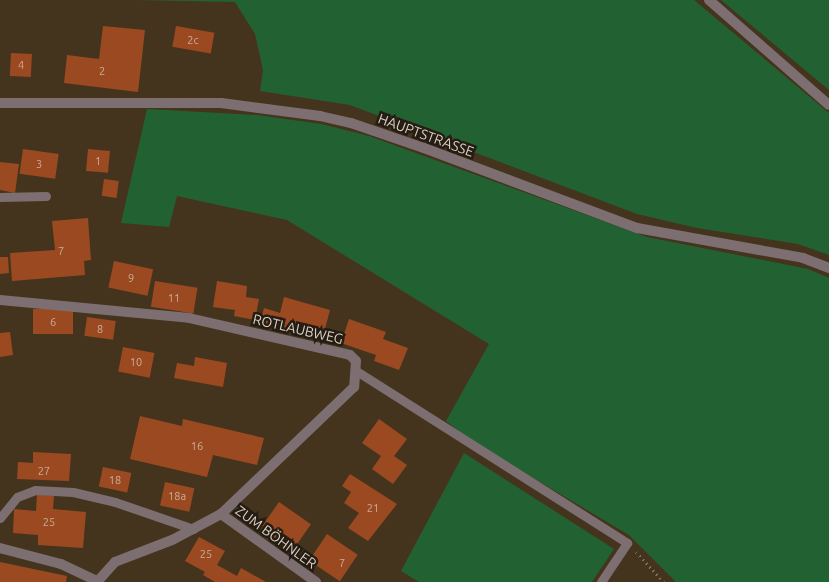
<!DOCTYPE html>
<meta charset="utf-8">
<style>
body{margin:0}
#map{position:relative;width:829px;height:582px;overflow:hidden;background:#45341d;font-family:Ubuntu,sans-serif}
div>[style]{position:absolute}
[style*='--x']{left:calc(var(--x)*1px);top:calc(var(--y)*1px);width:calc(var(--w)*1px);rotate:calc(var(--a)*1deg)}
.green>*{inset:0;background:#226232}
.building>*{inset:0;background:#9b4921;transform-origin:0 0}
.path>*{height:3px;margin-top:-1.5px;transform-origin:0;background:repeating-linear-gradient(90deg,#837562 0 1px,transparent 0 5px)}
.service>*{height:9px;margin:-4.5px;padding:0 4.5px;transform-origin:4.5px;border-radius:4.5px;background:#7d6e72}
.minor>*{height:10px;margin:-5px;padding:0 5px;transform-origin:5px;border-radius:5px;background:#7d6e72}
.tertiary>*{height:10px;margin:-5px;padding:0 5px;transform-origin:5px;border-radius:5px;background:#7d6e72}
span{translate:-50% -50%;white-space:nowrap;text-align:center;line-height:1.15;-webkit-text-stroke:5px #251d13;paint-order:stroke}
.number-label{font-size:11px;color:#caae9a}
.number-label span{-webkit-text-stroke-width:0}
.street-label{font-size:14px;color:#dad0c2}
</style>
<div id="map">
<div class="green">
<i style="clip-path:polygon(136px 0,694px 0,829px 113px,829px 255px,798px 244px,697px 228px,637px 214px,350px 105px,260px 91px,263px 70px,255px 34px,235px 2px)"></i>
<i style="clip-path:polygon(721px 0,829px 0,829px 90px)"></i>
<i style="clip-path:polygon(147px 109px,257px 115px,321px 124px,369px 136px,647px 237px,808px 269px,829px 278px,829px 582px,676px 582px,629px 535px,471px 441px,446px 421px,489px 344px,287px 220px,177px 196px,169px 227px,121px 223px)"></i>
<i style="clip-path:polygon(464px 453px,614px 549px,592px 582px,419px 582px,401px 571px)"></i>
</div>
<div class="building">
<i style="clip-path:polygon(103px 26px,145px 30px,138px 92px,64px 83px,67px 55px,99px 59px)"></i>
<i style="left:176px;top:26px;width:39px;height:21px;rotate:10deg"></i>
<i style="left:11px;top:53px;width:21px;height:23px;rotate:3deg"></i>
<i style="left:23px;top:149px;width:36px;height:25px;rotate:8deg"></i>
<i style="left:88px;top:149px;width:22px;height:22px;rotate:5deg"></i>
<i style="clip-path:polygon(0 162px,19px 164px,15px 193px,0 190px)"></i>
<i style="left:104px;top:179px;width:15px;height:17px;rotate:8deg"></i>
<i style="clip-path:polygon(88px 218px,91px 260px,84px 261px,85px 275px,12px 281px,10px 253px,55px 250px,52px 221px)"></i>
<i style="clip-path:polygon(0 257px,8px 257px,9px 273px,0 274px)"></i>
<i style="left:114px;top:261px;width:40px;height:27px;rotate:12deg"></i>
<i style="left:155px;top:281px;width:43px;height:26px;rotate:9deg"></i>
<i style="clip-path:polygon(217px 281px,247px 286px,246px 297px,259px 299px,255px 320px,234px 316px,235px 310px,213px 307px)"></i>
<i style="clip-path:polygon(284px 297px,330px 310px,322px 340px,260px 323px,264px 308px,280px 313px)"></i>
<i style="left:33px;top:309px;width:40px;height:25px"></i>
<i style="left:87px;top:317px;width:29px;height:19px;rotate:8deg"></i>
<i style="clip-path:polygon(349px 319px,386px 332px,383px 339px,408px 348px,399px 370px,374px 361px,376px 355px,341px 343px)"></i>
<i style="clip-path:polygon(10px 332px,13px 355px,0 357px,0 333px)"></i>
<i style="left:123px;top:347px;width:32px;height:25px;rotate:11deg"></i>
<i style="clip-path:polygon(195px 357px,227px 363px,223px 387px,174px 378px,177px 363px,194px 366px)"></i>
<i style="clip-path:polygon(140px 416px,182px 426px,183px 419px,264px 438px,257px 465px,213px 455px,207px 477px,130px 459px)"></i>
<i style="clip-path:polygon(379px 419px,407px 439px,394px 456px,407px 465px,393px 484px,372px 469px,381px 456px,362px 443px)"></i>
<i style="clip-path:polygon(33px 452px,71px 454px,69px 481px,17px 479px,18px 462px,33px 463px)"></i>
<i style="left:103px;top:467px;width:29px;height:20px;rotate:12deg"></i>
<i style="clip-path:polygon(350px 474px,397px 504px,368px 541px,348px 528px,359px 513px,344px 503px,351px 492px,342px 486px)"></i>
<i style="left:165px;top:482px;width:30px;height:24px;rotate:12deg"></i>
<i style="clip-path:polygon(37px 494px,54px 496px,53px 509px,86px 512px,83px 548px,38px 545px,38px 535px,13px 533px,14px 509px,36px 511px)"></i>
<i style="left:279px;top:502px;width:39px;height:32px;rotate:35deg"></i>
<i style="left:327px;top:534px;width:37px;height:32px;rotate:34deg"></i>
<i style="clip-path:polygon(199px 537px,225px 551px,217px 565px,237px 576px,241px 568px,266px 582px,215px 582px,203px 575px,205px 572px,185px 561px)"></i>
<i style="clip-path:polygon(0 562px,67px 576px,66px 582px,0 582px)"></i>
</div>
<div class="path">
<i style="--x:636;--y:552;--w:41;--a:47"></i>
</div>
<div class="service">
<i style="--x:0;--y:197;--w:46;--a:-1.2"></i>
<i style="--x:358;--y:372;--w:319;--a:32.4"></i>
<i style="--x:627;--y:543;--w:47;--a:123.7"></i>
<i style="--x:0;--y:518;--w:27;--a:-51"></i>
<i style="--x:17;--y:497;--w:19;--a:-21"></i>
<i style="--x:35;--y:490;--w:38;--a:3"></i>
<i style="--x:73;--y:492;--w:43;--a:13.4"></i>
<i style="--x:115;--y:502;--w:83;--a:18.9"></i>
</div>
<div class="minor">
<i style="--x:0;--y:300;--w:190;--a:5.4"></i>
<i style="--x:189;--y:318;--w:165;--a:12.9"></i>
<i style="--x:350;--y:355;--w:8;--a:45"></i>
<i style="--x:356;--y:361;--w:26;--a:94"></i>
<i style="--x:354;--y:387;--w:184;--a:136.3"></i>
<i style="--x:221;--y:514;--w:55;--a:152"></i>
<i style="--x:172;--y:540;--w:61;--a:158.9"></i>
<i style="--x:115;--y:562;--w:25;--a:132"></i>
<i style="--x:221;--y:514;--w:117;--a:35.6"></i>
</div>
<div class="tertiary">
<i style="--x:709;--y:0;--w:159;--a:41.2"></i>
<i style="--x:0;--y:103;--w:221;--a:0"></i>
<i style="--x:221;--y:103;--w:100;--a:7.5"></i>
<i style="--x:320;--y:116;--w:32;--a:13"></i>
<i style="--x:351;--y:123;--w:77;--a:18.9"></i>
<i style="--x:424;--y:148;--w:228;--a:20.6"></i>
<i style="--x:637;--y:228;--w:169;--a:10.2"></i>
<i style="--x:803;--y:258;--w:28;--a:21"></i>
<i style="--x:0;--y:548;--w:63;--a:14.7"></i>
<i style="--x:61;--y:564;--w:42;--a:25.3"></i>
</div>
<div class="number-label">
<span style="left:193px;top:40px">2c</span>
<span style="left:21px;top:65px">4</span>
<span style="left:102px;top:71px">2</span>
<span style="left:98px;top:161px">1</span>
<span style="left:39px;top:164px">3</span>
<span style="left:61px;top:251px">7</span>
<span style="left:131px;top:278px">9</span>
<span style="left:174px;top:298px">11</span>
<span style="left:53px;top:322px">6</span>
<span style="left:100px;top:329px">8</span>
<span style="left:136px;top:362px">10</span>
<span style="left:197px;top:446px">16</span>
<span style="left:44px;top:471px">27</span>
<span style="left:115px;top:480px">18</span>
<span style="left:177px;top:496px">18a</span>
<span style="left:373px;top:508px">21</span>
<span style="left:49px;top:522px">25</span>
<span style="left:206px;top:554px">25</span>
<span style="left:342px;top:563px">7</span>
</div>
<div class="street-label">
<span style="left:426px;top:135px;rotate:20deg">HAUPTSTRASSE</span>
<span style="left:298px;top:329px;rotate:13deg">ROTLAUBWEG</span>
<span style="left:276px;top:537px;rotate:36deg">ZUM BÖHNLER</span>
</div>
</div>
